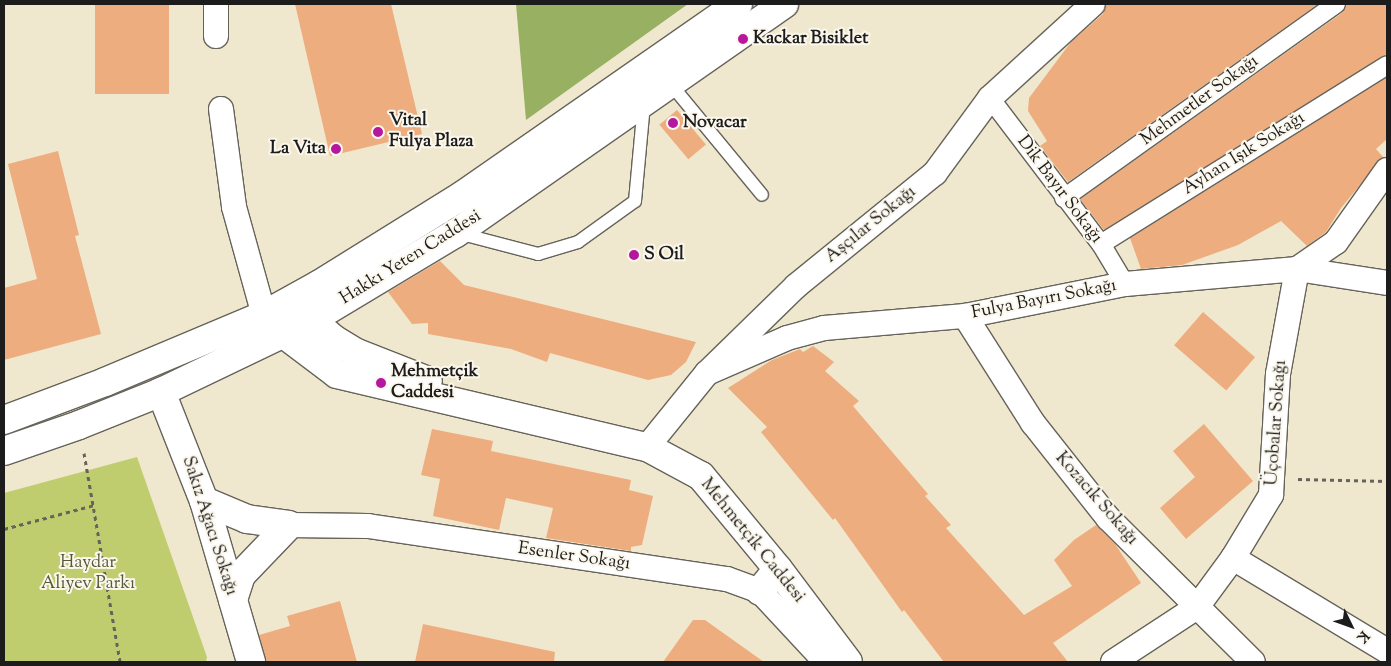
<!DOCTYPE html>
<meta charset="utf-8">
<style>
body{margin:0}
#map{position:relative;width:1391px;height:666px;overflow:hidden;background:#f0e8ce;font-family:"Sorts Mill Goudy",serif}
div>[style]{position:absolute}
[style*='--x']{left:calc(var(--x)*1px);top:calc(var(--y)*1px);width:calc(var(--w)*1px);rotate:calc(var(--a)*1deg)}
.green>*{inset:0;background:#c0cd6f}
.forest>*{inset:0;background:#98b062}
.building>*{inset:0;background:#edad7f;transform-origin:0 0}
.path>*{height:3px;margin-top:-1.5px;transform-origin:0;background:repeating-linear-gradient(90deg,#66635a 0 4px,transparent 0 8px)}
.roads{filter:drop-shadow(1px 0 #66635a) drop-shadow(-1px 0 #66635a) drop-shadow(0 1px #66635a) drop-shadow(0 -1px #66635a)}
.service>*{height:12px;margin:-6px;padding:0 6px;transform-origin:6px;border-radius:6px;background:#fff}
.pedestrian>*{height:18px;margin:-9px;padding:0 9px;transform-origin:9px;border-radius:9px;background:#fff}
.minor>*{height:24px;margin:-12px;padding:0 12px;transform-origin:12px;border-radius:12px;background:#fff}
.tertiary>*{height:28px;margin:-14px;padding:0 14px;transform-origin:14px;border-radius:14px;background:#fff}
.secondary>*{height:28px;margin:-14px;padding:0 14px;transform-origin:14px;border-radius:14px;background:#fff}
.dots>*{width:14px;height:14px;translate:-50% -50%;box-sizing:border-box;border:2px solid #fbf7ec;border-radius:50%}
span{translate:-50% -50%;white-space:nowrap;text-align:center;line-height:1.15;-webkit-text-stroke:4px #fbf7ec;paint-order:stroke}
.poi-label{font-size:18px;color:#1c1c1c;font-weight:700}
.left{translate:0 -50%;text-align:left}
.right{translate:-100% -50%;text-align:right}
.street-label{font-size:18px;color:#1c1c1c}
.park-label{font-size:18px;color:#555a39}
.frame{position:absolute;inset:0;border:5px solid #1c1c1c;pointer-events:none}
.north{position:absolute;left:1326px;top:601px;width:50px;height:50px;-webkit-text-stroke:4px #fbf7ec;paint-order:stroke;rotate:132deg;font-size:14px;font-weight:700;line-height:20px;text-align:center;color:#1c1c1c}
.north::after{content:'';display:block;margin:auto;width:18px;height:22px;background:#1c1c1c;clip-path:polygon(50% 0,100% 100%,50% 72%,0 100%)}
</style>
<div id="map">
<div class="green">
<i style="clip-path:polygon(137px 457px,207px 657px,206px 662px,4px 662px,4px 493px)"></i>
</div>
<div class="forest">
<i style="clip-path:polygon(516px 4px,688px 4px,526px 120px)"></i>
</div>
<div class="building">
<i style="left:95px;top:4px;width:74px;height:90px"></i>
<i style="clip-path:polygon(295px 4px,391px 4px,422px 134px,330px 156px)"></i>
<i style="clip-path:polygon(1106px 4px,1318px 4px,1068px 182px,1040px 146px,1047px 141px,1028px 111px,1029px 98px,1071px 42px,1103px 14px)"></i>
<i style="clip-path:polygon(1347px 4px,1387px 4px,1387px 54px,1104px 230px,1080px 199px,1342px 13px)"></i>
<i style="clip-path:polygon(1387px 77px,1387px 139px,1376px 149px,1383px 157px,1341px 208px,1326px 232px,1307px 246px,1281px 221px,1238px 245px,1182px 265px,1141px 269px,1130px 238px)"></i>
<i style="left:677px;top:110px;width:45px;height:23px;rotate:50deg"></i>
<i style="clip-path:polygon(58px 151px,79px 235px,75px 236px,101px 334px,4px 360px,4px 288px,37px 279px,8px 164px)"></i>
<i style="clip-path:polygon(440px 261px,464px 285px,696px 342px,686px 362px,671px 375px,648px 380px,550px 353px,547px 362px,511px 349px,428px 334px,428px 323px,412px 324px,388px 292px)"></i>
<i style="left:1203px;top:312px;width:69px;height:44px;rotate:41deg"></i>
<i style="clip-path:polygon(813px 346px,834px 362px,825px 371px,859px 401px,853px 406px,928px 494px,925px 496px,951px 525px,946px 528px,1024px 615px,1072px 586px,1054px 560px,1074px 540px,1096px 525px,1115px 544px,1141px 583px,1053px 643px,1068px 662px,944px 662px,904px 610px,902px 612px,835px 518px,833px 520px,761px 432px,767px 427px,728px 388px,772px 360px,800px 349px,803px 352px)"></i>
<i style="clip-path:polygon(1204px 424px,1253px 481px,1186px 539px,1160px 508px,1195px 477px,1173px 451px)"></i>
<i style="clip-path:polygon(432px 429px,493px 441px,491px 451px,631px 480px,629px 490px,653px 496px,642px 545px,631px 547px,631px 551px,546px 538px,553px 508px,506px 498px,499px 530px,433px 516px,440px 479px,421px 475px)"></i>
<i style="clip-path:polygon(340px 601px,357px 662px,266px 662px,259px 635px,290px 626px,287px 616px)"></i>
<i style="clip-path:polygon(693px 620px,705px 620px,764px 662px,663px 662px)"></i>
<i style="clip-path:polygon(423px 624px,555px 652px,554px 662px,415px 662px)"></i>
</div>
<div class="path">
<i style="--x:84;--y:453;--w:212;--a:80.2"></i>
<i style="--x:1298;--y:479;--w:89;--a:1.3"></i>
<i style="--x:4;--y:529;--w:93;--a:-14.9"></i>
</div>
<div class="roads">
<div class="service">
<i style="--x:669;--y:82;--w:146;--a:50.5"></i>
<i style="--x:458;--y:233;--w:83;--a:14.7"></i>
<i style="--x:538;--y:254;--w:42;--a:-16.7"></i>
<i style="--x:578;--y:242;--w:70;--a:-35.7"></i>
<i style="--x:635;--y:201;--w:97;--a:-84.7"></i>
</div>
<div class="pedestrian">
<i style="--x:990;--y:98;--w:183;--a:52.8"></i>
<i style="--x:1101;--y:244;--w:47;--a:59"></i>
<i style="--x:1064;--y:198;--w:334;--a:-35.5"></i>
<i style="--x:1101;--y:244;--w:337;--a:-32"></i>
</div>
<div class="minor">
<i style="--x:216;--y:4;--w:32;--a:90"></i>
<i style="--x:221;--y:109;--w:99;--a:82.4"></i>
<i style="--x:234;--y:207;--w:112;--a:74.5"></i>
<i style="--x:1297;--y:269;--w:47;--a:-34.7"></i>
<i style="--x:1336;--y:242;--w:88;--a:-54.7"></i>
<i style="--x:965;--y:316;--w:127;--a:57.6"></i>
<i style="--x:1033;--y:423;--w:121;--a:51.7"></i>
<i style="--x:1108;--y:518;--w:204;--a:44.8"></i>
<i style="--x:707;--y:373;--w:87;--a:-23.6"></i>
<i style="--x:787;--y:338;--w:38;--a:-15"></i>
<i style="--x:824;--y:328;--w:142;--a:-4.9"></i>
<i style="--x:965;--y:316;--w:163;--a:-11.3"></i>
<i style="--x:1125;--y:284;--w:173;--a:-5"></i>
<i style="--x:1297;--y:269;--w:91;--a:8.8"></i>
<i style="--x:647;--y:447;--w:95;--a:-51"></i>
<i style="--x:707;--y:373;--w:124;--a:-44.3"></i>
<i style="--x:796;--y:286;--w:179;--a:-39.1"></i>
<i style="--x:935;--y:173;--w:93;--a:-53.7"></i>
<i style="--x:990;--y:98;--w:139;--a:-42.4"></i>
<i style="--x:289;--y:525;--w:79;--a:0.7"></i>
<i style="--x:368;--y:526;--w:363;--a:8.4"></i>
<i style="--x:727;--y:579;--w:35;--a:20"></i>
<i style="--x:760;--y:591;--w:97;--a:47.1"></i>
<i style="--x:1233;--y:558;--w:180;--a:31.1"></i>
<i style="--x:1113;--y:662;--w:100;--a:-33.2"></i>
<i style="--x:1197;--y:607;--w:61;--a:-53.7"></i>
<i style="--x:1233;--y:558;--w:74;--a:-58.9"></i>
<i style="--x:1271;--y:495;--w:121;--a:-86.7"></i>
<i style="--x:1278;--y:374;--w:107;--a:-79.7"></i>
</div>
<div class="tertiary">
<i style="--x:311;--y:320;--w:31;--a:40"></i>
<i style="--x:335;--y:340;--w:26;--a:31"></i>
<i style="--x:357;--y:353;--w:76;--a:21.5"></i>
<i style="--x:284;--y:334;--w:66;--a:37"></i>
<i style="--x:337;--y:374;--w:318;--a:13.3"></i>
<i style="--x:647;--y:447;--w:61;--a:28.2"></i>
<i style="--x:701;--y:476;--w:121;--a:50.4"></i>
<i style="--x:778;--y:569;--w:116;--a:53"></i>
<i style="--x:161;--y:392;--w:117;--a:68.5"></i>
<i style="--x:204;--y:501;--w:168;--a:73.7"></i>
<i style="--x:204;--y:501;--w:47;--a:22.7"></i>
<i style="--x:247;--y:519;--w:42;--a:8.1"></i>
<i style="--x:760;--y:591;--w:28;--a:-51"></i>
<i style="--x:233;--y:600;--w:26;--a:-72"></i>
<i style="--x:241;--y:575;--w:69;--a:-46.2"></i>
</div>
<div class="secondary">
<i style="--x:4;--y:420;--w:108;--a:-20.6"></i>
<i style="--x:105;--y:382;--w:173;--a:-22.8"></i>
<i style="--x:264;--y:315;--w:64;--a:-29"></i>
<i style="--x:320;--y:284;--w:168;--a:-31.9"></i>
<i style="--x:463;--y:195;--w:335;--a:-34.8"></i>
<i style="--x:4;--y:451;--w:79;--a:-19.1"></i>
<i style="--x:79;--y:425;--w:88;--a:-21.9"></i>
<i style="--x:161;--y:392;--w:166;--a:-25.6"></i>
<i style="--x:311;--y:320;--w:169;--a:-31"></i>
<i style="--x:456;--y:233;--w:400;--a:-34.9"></i>
</div>
</div>
<div class="dots">
<i style="left:743px;top:39px;background:#b5179e"></i>
<i style="left:673px;top:123px;background:#b5179e"></i>
<i style="left:378px;top:132px;background:#b5179e"></i>
<i style="left:336px;top:149px;background:#b5179e"></i>
<i style="left:634px;top:255px;background:#b5179e"></i>
<i style="left:381px;top:383px;background:#b5179e"></i>
</div>
<div class="poi-label">
<span class="left" style="left:753px;top:39px">Kackar Bisiklet</span>
<span class="left" style="left:389px;top:132px">Vital<br>Fulya Plaza</span>
<span class="left" style="left:683px;top:123px">Novacar</span>
<span class="right" style="left:326px;top:149px">La Vita</span>
<span class="left" style="left:644px;top:255px">S Oil</span>
<span class="left" style="left:391px;top:383px">Mehmetçik<br>Caddesi</span>
</div>
<div class="street-label">
<span style="left:1200px;top:101px;rotate:-36deg">Mehmetler Sokağı</span>
<span style="left:1244px;top:154px;rotate:-32deg">Ayhan Işık Sokağı</span>
<span style="left:1059px;top:190px;rotate:53deg">Dik Bayır Sokağı</span>
<span style="left:871px;top:225px;rotate:-39deg">Aşçılar Sokağı</span>
<span style="left:411px;top:258px;rotate:-32deg">Hakkı Yeten Caddesi</span>
<span style="left:1044px;top:300px;rotate:-11deg">Fulya Bayırı Sokağı</span>
<span style="left:1277px;top:423px;rotate:-86deg">Üçobalar Sokağı</span>
<span style="left:1096px;top:499px;rotate:49deg">Kozacık Sokağı</span>
<span style="left:209px;top:526px;rotate:72deg">Sakız Ağacı Sokağı</span>
<span style="left:752px;top:541px;rotate:51deg">Mehmetçik Caddesi</span>
<span style="left:574px;top:557px;rotate:8deg">Esenler Sokağı</span>
</div>
<div class="park-label">
<span style="left:88px;top:574px">Haydar<br>Aliyev Parkı</span>
</div>
<div class="frame"></div>
<div class="north">K</div>
</div>
